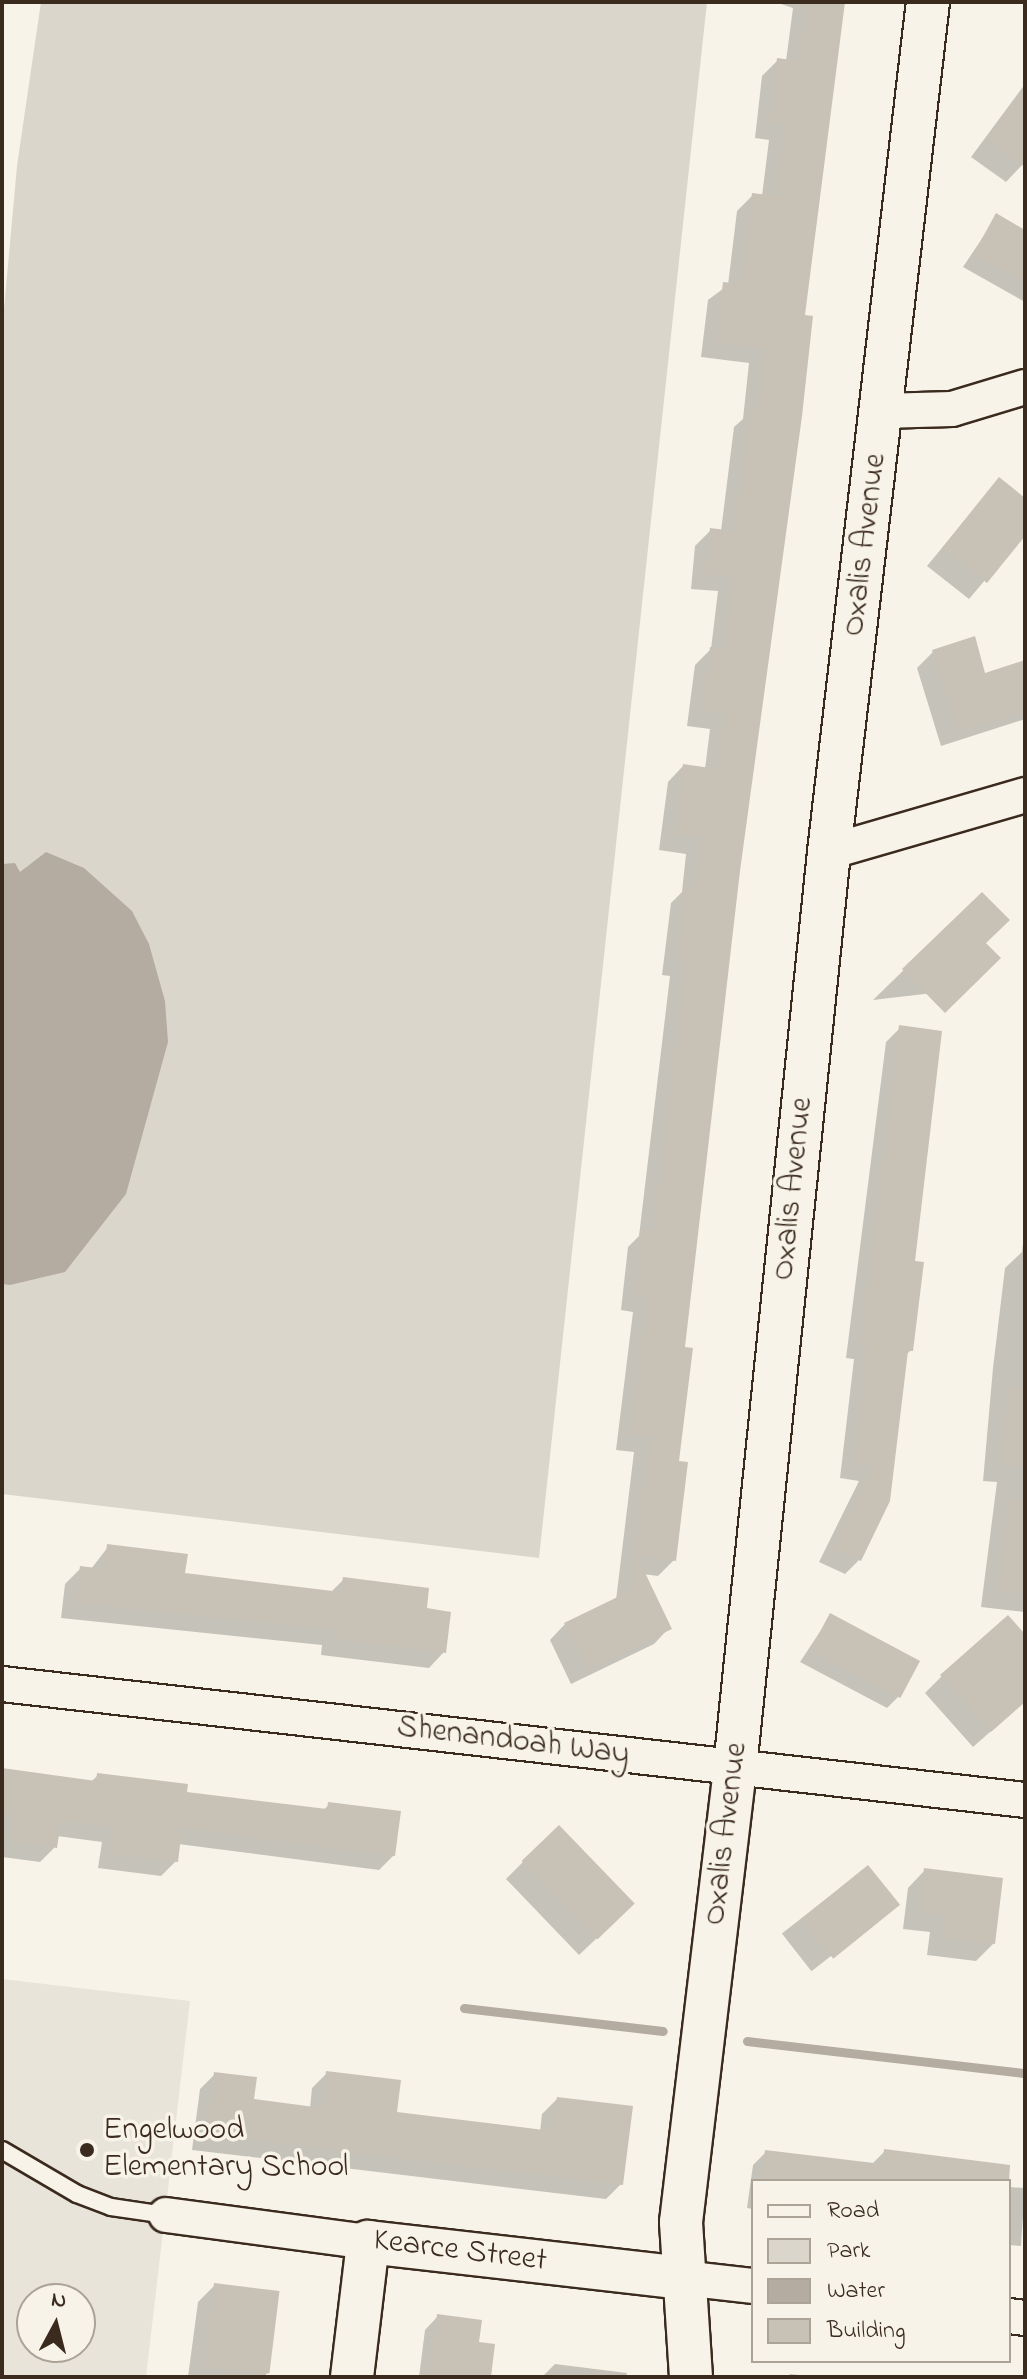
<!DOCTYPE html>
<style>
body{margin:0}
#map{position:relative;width:1027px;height:2379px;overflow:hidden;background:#f7f3e8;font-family:"Indie Flower",sans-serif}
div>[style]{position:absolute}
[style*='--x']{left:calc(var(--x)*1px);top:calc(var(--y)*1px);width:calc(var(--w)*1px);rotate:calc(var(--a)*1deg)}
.built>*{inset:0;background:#e9e4d9}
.green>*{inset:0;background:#dbd6cb}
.water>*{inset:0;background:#b4aca0}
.shadow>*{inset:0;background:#0003;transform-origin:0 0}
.stream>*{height:9px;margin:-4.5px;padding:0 4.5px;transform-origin:4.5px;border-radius:4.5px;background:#b4aca0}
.building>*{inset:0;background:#c8c1b6;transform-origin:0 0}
.roads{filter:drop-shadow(2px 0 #3b2a1e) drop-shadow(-2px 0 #3b2a1e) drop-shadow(0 2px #3b2a1e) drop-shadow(0 -2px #3b2a1e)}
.service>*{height:16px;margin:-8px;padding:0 8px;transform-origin:8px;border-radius:8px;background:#f7f3e8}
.minor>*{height:34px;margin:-17px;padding:0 17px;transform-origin:17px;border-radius:17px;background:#f7f3e8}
.tertiary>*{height:42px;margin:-21px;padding:0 21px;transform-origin:21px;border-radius:21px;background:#f7f3e8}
.dots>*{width:22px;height:22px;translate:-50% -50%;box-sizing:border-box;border:4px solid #f7f3e8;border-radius:50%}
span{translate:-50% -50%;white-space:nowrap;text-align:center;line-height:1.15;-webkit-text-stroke:7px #f7f3e8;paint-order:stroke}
.street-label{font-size:32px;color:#3b2a1e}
.poi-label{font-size:32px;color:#3b2a1e}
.left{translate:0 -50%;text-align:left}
.frame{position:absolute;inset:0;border:4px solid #3b2a1e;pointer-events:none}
.legend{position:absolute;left:751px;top:2179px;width:260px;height:184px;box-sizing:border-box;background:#f7f3e8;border:2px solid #aca397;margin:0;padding:10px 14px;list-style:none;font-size:24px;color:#3b2a1e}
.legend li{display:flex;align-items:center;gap:16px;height:40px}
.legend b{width:40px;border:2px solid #aca397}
.north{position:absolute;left:16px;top:2283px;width:80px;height:80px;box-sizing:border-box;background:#f7f3e8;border:2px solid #aca397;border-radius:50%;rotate:7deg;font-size:22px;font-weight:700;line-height:32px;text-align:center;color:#3b2a1e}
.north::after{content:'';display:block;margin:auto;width:28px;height:36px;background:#3b2a1e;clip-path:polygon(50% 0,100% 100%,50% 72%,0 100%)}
</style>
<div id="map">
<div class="built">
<i style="clip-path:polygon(evenodd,2px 1979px,190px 2001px,146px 2377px,2px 2377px,2px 1979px,32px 2299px,80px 2299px,80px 2347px,32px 2347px,32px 2299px)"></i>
</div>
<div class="green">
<i style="clip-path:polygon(41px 2px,707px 2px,539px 1558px,2px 1494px,2px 331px,17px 166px)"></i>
</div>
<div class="water">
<i style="clip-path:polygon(46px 852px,84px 868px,132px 911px,149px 944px,165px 1001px,168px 1042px,126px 1194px,65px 1272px,10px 1285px,2px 1284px,2px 864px,15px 863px,20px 872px)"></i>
</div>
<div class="shadow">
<i style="clip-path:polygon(775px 2px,841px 2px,683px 1349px,674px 1560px,658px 1576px,643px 1574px,669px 1628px,654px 1644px,571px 1684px,550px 1640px,565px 1624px,616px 1600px,634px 1452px,616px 1450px,633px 1312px,621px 1310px,628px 1247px,639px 1236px,670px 976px,662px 975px,671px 903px,682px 892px,686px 854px,659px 850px,668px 782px,683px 766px,705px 769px,710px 729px,687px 726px,695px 665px,711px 649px,718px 591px,691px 589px,695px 546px,711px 530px,721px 531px,734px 427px,743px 419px,749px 363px,701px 357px,708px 300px,728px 285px,737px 211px,753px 195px,762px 196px,769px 140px,755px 138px,762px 76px,778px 60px,786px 61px,793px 8px)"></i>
<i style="clip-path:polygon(1025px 84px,1025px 162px,1006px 182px,971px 157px)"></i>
<i style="clip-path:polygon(997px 216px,1025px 232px,1025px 302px,963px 267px)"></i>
<i style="clip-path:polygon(999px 479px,1025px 500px,1025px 533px,969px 599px,927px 566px)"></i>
<i style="clip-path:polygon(933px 652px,984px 676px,1025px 661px,1025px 719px,941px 746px,917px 668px)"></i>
<i style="clip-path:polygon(982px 894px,967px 989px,873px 1000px)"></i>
<i style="clip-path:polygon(900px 1028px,913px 1263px,911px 1350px,905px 1356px,859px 1560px,845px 1574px,819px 1562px,859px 1481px,840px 1478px,854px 1359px,846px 1358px,886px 1042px)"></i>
<i style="clip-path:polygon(1025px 1227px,1025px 1612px,981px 1607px,997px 1482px,983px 1481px,993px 1368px,1005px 1268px,1022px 1252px)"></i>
<i style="clip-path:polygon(108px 1547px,183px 1575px,330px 1593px,344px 1579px,424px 1610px,444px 1652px,429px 1668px,321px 1655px,322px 1645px,61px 1618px,65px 1584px,81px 1568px,91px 1569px)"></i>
<i style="clip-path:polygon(831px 1615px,898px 1697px,887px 1708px,800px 1662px)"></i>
<i style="clip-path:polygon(1025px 1637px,1025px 1701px,973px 1747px,925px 1693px,942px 1676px)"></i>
<i style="clip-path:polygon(2px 1773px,91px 1782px,98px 1775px,185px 1793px,323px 1810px,329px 1805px,394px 1855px,379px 1870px,178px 1844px,176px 1861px,161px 1876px,98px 1868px,102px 1842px,57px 1836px,55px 1847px,40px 1862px,2px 1857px)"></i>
<i style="clip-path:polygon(523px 1862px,615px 1921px,579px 1955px,506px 1879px)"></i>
<i style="left:867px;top:1867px;width:48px;height:108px;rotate:52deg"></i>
<i style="clip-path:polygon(925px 1870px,993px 1944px,976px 1961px,927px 1955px,930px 1932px,903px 1929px,908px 1888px)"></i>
<i style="clip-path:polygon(327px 2073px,395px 2114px,540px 2132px,542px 2114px,557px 2099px,621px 2184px,606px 2199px,192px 2150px,200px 2089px,215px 2074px,252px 2101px,310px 2108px,312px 2088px)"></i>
<i style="clip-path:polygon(885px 2151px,965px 2181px,753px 2181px,753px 2209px,747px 2208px,753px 2165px,766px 2152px,871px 2165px)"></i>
<i style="left:1009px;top:2187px;width:16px;height:58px;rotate:4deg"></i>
<i style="clip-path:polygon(215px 2285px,268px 2372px,264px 2377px,188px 2377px,198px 2302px)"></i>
<i style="clip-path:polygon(438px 2316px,489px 2377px,419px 2377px,425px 2330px)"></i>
<i style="clip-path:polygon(555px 2364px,627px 2373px,626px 2377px,542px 2377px)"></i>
<i style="clip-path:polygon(790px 2374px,819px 2377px,787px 2377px)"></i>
</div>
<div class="stream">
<i style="--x:464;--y:2008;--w:200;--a:6.6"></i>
<i style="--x:747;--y:2041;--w:280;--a:6.6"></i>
</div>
<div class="building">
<i style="clip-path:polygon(806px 2px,845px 2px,805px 315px,813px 316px,802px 416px,740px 871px,685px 1347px,693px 1348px,679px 1461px,688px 1462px,676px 1561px,637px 1556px,672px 1629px,587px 1670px,564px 1623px,630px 1591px,649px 1437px,630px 1435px,647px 1297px,635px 1295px,643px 1229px,653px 1230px,685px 961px,676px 960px,685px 885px,695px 887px,701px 839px,674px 835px,683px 764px,717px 769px,724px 714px,702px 711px,710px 647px,723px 649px,732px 576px,705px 574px,710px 528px,734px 531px,749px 410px,756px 411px,764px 348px,716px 342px,723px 282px,741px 284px,752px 193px,775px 196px,784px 125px,769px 123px,777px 58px,799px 61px)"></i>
<i style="clip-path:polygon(1025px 87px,1025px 167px,987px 139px)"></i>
<i style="clip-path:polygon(996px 213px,1025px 230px,1025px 284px,973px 255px)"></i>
<i style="clip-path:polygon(999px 477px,1025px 498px,1025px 536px,987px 583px,942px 548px)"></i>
<i style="clip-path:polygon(975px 636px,985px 673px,1025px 660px,1025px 711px,957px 732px,932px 650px)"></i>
<i style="clip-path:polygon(982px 892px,1010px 920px,986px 943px,1001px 958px,945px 1013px,902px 969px)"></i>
<i style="clip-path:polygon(899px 1025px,942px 1031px,915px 1261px,924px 1262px,913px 1351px,908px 1351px,890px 1501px,861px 1561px,832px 1548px,871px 1467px,853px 1465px,867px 1346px,859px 1345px)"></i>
<i style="clip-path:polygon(1009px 1385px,1025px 1386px,1025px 1467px,999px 1464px)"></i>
<i style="clip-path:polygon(1009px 1499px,1025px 1500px,1025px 1594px,997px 1591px)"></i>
<i style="clip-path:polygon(107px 1544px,188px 1554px,185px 1573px,341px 1592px,343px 1577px,429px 1588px,427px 1608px,451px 1612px,446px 1653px,335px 1639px,336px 1630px,75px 1603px,80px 1566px,104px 1569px)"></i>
<i style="left:830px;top:1613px;width:102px;height:42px;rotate:28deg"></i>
<i style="clip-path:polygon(1008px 1615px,1025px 1634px,1025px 1702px,991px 1732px,940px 1675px)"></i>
<i style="clip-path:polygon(2px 1768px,96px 1781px,97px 1773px,188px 1784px,187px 1792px,327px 1809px,328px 1802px,401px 1811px,395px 1856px,182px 1828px,178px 1862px,112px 1854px,115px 1828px,61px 1821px,57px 1848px,10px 1841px,13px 1816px,2px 1814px)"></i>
<i style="left:559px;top:1825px;width:109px;height:52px;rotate:46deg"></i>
<i style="left:868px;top:1865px;width:51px;height:86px;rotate:51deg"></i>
<i style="clip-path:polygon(924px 1868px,1003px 1878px,995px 1944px,943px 1938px,946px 1916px,919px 1912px)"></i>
<i style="clip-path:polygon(326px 2071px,401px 2080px,397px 2112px,552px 2131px,557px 2097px,633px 2106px,623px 2185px,206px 2135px,214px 2072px,257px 2077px,254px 2099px,322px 2108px)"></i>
<i style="clip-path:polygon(884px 2149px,1010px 2165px,1009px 2181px,761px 2181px,765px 2150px,882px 2164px)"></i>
<i style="left:214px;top:2283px;width:66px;height:83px;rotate:7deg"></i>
<i style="clip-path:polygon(437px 2314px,482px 2320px,479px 2342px,495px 2344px,491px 2377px,430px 2377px)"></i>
</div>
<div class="roads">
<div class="service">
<i style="--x:2;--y:2150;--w:87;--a:30.4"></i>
<i style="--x:77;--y:2194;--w:36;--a:21"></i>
<i style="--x:111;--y:2207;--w:56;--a:8.3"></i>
</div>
<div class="minor">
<i style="--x:882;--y:411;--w:70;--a:-1.6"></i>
<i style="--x:952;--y:409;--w:76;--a:-16.8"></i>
<i style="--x:829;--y:852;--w:204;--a:-16.2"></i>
<i style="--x:2;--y:1684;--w:1030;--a:6.47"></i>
<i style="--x:166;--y:2215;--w:204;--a:7.6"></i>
<i style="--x:683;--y:2278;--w:70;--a:6.5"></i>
<i style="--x:1009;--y:2316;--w:16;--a:7"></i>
</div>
<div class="tertiary">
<i style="--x:352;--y:2377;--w:136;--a:-83.2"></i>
<i style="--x:368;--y:2242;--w:317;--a:6.5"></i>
<i style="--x:691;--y:2377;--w:155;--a:-93.7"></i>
<i style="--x:681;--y:2222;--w:457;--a:-83.2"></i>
<i style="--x:735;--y:1768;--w:921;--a:-84.14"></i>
<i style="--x:829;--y:852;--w:856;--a:-83.36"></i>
</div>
</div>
<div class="dots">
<i style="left:87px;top:2150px;background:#3b2a1e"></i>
</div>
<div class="street-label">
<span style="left:866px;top:545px;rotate:-83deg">Oxalis Avenue</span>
<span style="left:794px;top:1189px;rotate:-84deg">Oxalis Avenue</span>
<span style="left:513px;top:1742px;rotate:7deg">Shenandoah Way</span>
<span style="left:727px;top:1834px;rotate:-83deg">Oxalis Avenue</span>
<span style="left:460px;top:2252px;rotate:7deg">Kearce Street</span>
</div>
<div class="poi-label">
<span class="left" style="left:103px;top:2150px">Engelwood<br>Elementary School</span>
</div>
<div class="frame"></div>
<ul class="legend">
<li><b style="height:10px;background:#f7f3e8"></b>Road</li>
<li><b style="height:22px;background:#dbd6cb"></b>Park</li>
<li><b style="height:22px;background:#b4aca0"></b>Water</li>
<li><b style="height:22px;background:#c8c1b6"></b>Building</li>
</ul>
<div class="north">N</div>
</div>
